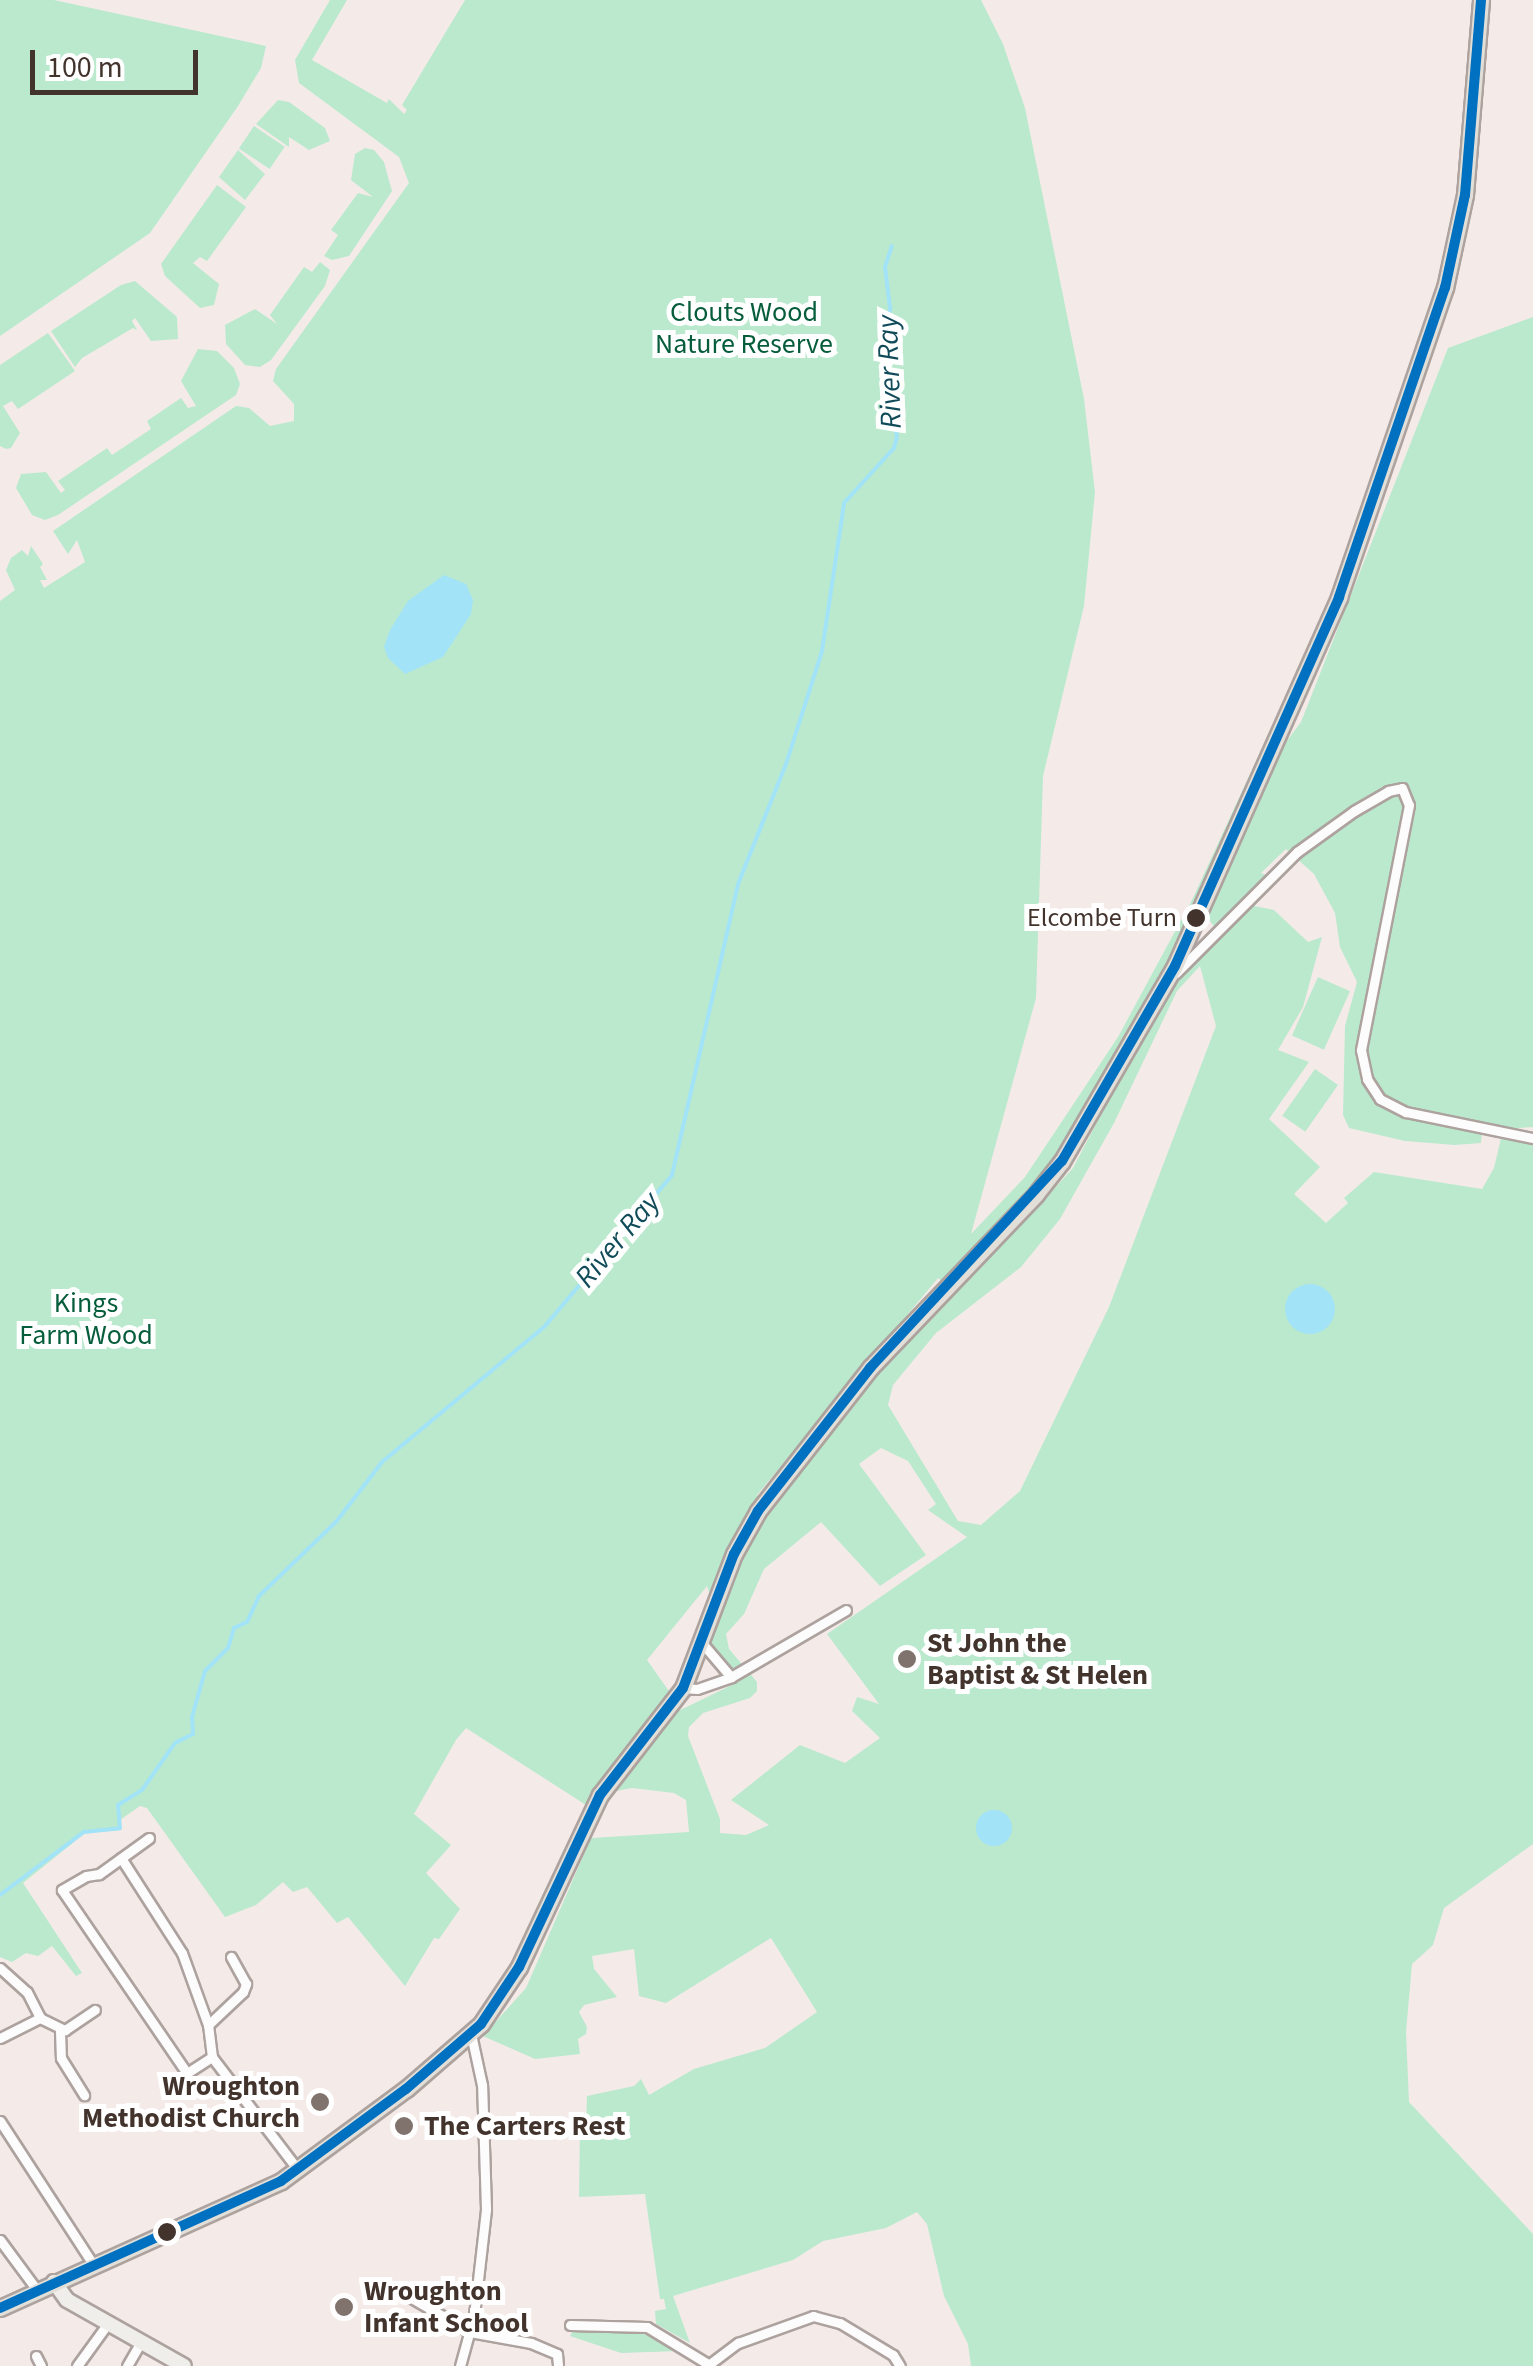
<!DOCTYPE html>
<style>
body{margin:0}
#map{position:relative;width:1533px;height:2366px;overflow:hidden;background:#f4ebe8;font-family:"Source Sans 3",sans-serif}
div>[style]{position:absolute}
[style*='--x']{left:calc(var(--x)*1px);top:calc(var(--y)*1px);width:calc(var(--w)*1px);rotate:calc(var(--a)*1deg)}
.green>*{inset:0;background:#bae9ce;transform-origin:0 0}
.water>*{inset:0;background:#a2e3f7}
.round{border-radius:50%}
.stream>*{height:4px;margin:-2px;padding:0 2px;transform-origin:2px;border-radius:2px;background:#a2e3f7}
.roads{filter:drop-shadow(2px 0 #ada29e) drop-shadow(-2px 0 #ada29e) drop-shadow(0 2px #ada29e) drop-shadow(0 -2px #ada29e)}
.street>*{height:9px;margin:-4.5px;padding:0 4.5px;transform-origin:4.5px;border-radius:4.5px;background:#fdfcfc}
.secondary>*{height:14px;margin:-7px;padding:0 7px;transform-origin:7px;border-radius:7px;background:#f0eeea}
.primary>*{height:15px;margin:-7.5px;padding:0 7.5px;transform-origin:7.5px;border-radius:7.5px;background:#e2dfd9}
.bus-1>*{height:10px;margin:-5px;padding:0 5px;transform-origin:5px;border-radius:5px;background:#0070c0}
.dots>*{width:28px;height:28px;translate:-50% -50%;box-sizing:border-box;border:5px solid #fff;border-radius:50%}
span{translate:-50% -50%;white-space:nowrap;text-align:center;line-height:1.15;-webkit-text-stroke:10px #fff;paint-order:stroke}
.bus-label{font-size:26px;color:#42332d}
.right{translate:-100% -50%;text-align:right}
.park-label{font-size:28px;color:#065d3c}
.poi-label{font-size:28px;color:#42332d;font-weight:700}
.left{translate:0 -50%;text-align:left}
.water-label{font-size:30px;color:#114b5a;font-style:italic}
.scale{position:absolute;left:30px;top:50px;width:168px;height:45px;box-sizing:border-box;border:5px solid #42332d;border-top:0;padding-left:12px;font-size:30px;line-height:35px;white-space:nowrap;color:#42332d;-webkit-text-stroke:8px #fff;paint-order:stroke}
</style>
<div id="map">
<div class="green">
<i style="clip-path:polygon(0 0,54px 0,266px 46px,261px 68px,238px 106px,150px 233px,0 336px)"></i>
<i style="clip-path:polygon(evenodd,330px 0,347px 0,312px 60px,387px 103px,389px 99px,404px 114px,407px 110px,402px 105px,465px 0,981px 0,1003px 44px,1025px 108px,1084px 399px,1095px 492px,1084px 606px,1043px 776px,1036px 998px,971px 1234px,1025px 1177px,1118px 1037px,1192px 900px,1267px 737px,1272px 742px,1168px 971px,1057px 1157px,973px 1252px,942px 1281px,938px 1278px,757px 1495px,767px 1508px,865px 1387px,950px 1292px,1022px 1224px,1073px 1168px,1182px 960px,1214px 926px,1204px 914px,1280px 750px,1301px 722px,1448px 348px,1533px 317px,1533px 1127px,1482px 1130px,1481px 1143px,1455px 1145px,1405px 1141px,1349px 1128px,1343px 1115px,1345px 1026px,1357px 982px,1340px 947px,1335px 913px,1314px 874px,1286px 849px,1261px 873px,1278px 880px,1254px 906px,1274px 910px,1308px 942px,1322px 937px,1303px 1007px,1278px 1050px,1309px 1062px,1269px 1119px,1320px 1167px,1294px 1194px,1326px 1223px,1348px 1203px,1344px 1198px,1374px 1172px,1482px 1189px,1494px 1168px,1502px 1134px,1533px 1138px,1533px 1844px,1444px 1908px,1433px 1945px,1412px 1964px,1406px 2032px,1409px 2102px,1533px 2234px,1533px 2366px,971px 2366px,968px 2344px,944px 2296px,927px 2224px,917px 2212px,886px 2228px,823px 2241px,793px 2260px,673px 2296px,690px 2343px,656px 2324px,655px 2311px,666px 2309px,664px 2299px,660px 2299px,645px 2194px,579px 2197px,580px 2126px,586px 2125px,587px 2096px,634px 2086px,641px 2079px,649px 2095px,694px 2069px,765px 2048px,817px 2012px,771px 1938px,666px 2003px,639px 1996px,634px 1949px,592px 1956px,594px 1969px,617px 1997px,584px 2005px,579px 2012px,587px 2027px,586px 2034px,578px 2039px,580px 2054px,535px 2059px,483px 2036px,526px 1988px,591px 1838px,689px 1832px,686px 1800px,674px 1793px,632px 1788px,616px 1791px,616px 1783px,672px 1714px,732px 1685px,728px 1665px,709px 1640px,711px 1598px,707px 1586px,647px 1660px,671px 1694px,586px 1805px,466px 1728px,456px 1740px,414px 1814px,451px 1845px,426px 1873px,460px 1909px,439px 1939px,434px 1938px,405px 1986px,348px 1917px,337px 1923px,307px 1887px,293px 1892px,283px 1882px,256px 1905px,225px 1917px,147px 1808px,140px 1806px,120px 1820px,120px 1830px,85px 1833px,23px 1883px,82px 1973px,76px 1976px,52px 1946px,38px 1956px,26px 1953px,12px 1962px,0 1957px,0 601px,15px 590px,6px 570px,11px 558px,22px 550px,28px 556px,31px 546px,43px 564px,40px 567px,47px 580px,40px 580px,44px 588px,85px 562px,77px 540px,68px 554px,53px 531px,236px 406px,249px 408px,270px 426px,294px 421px,294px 404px,273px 381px,276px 369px,409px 183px,399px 157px,299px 83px,295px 60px,330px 0,1200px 966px,1216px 1026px,1109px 1307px,1020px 1491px,981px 1525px,958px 1521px,888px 1405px,893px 1385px,936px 1333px,1021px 1267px,1060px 1219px,1114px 1123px,1177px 991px,1200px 966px,330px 0,881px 1448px,908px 1461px,936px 1504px,928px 1510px,967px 1537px,827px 1634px,879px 1704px,857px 1697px,852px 1711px,880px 1738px,845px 1763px,800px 1745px,731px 1800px,769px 1825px,746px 1835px,720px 1833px,720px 1819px,688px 1736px,689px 1727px,703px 1713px,750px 1698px,757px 1691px,757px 1682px,729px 1649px,726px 1634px,744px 1614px,764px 1569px,821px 1522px,880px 1586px,926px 1555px,859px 1464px,881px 1448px)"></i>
<i style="clip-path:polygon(278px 100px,289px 102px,325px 128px,330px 141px,309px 150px,289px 137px,289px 147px,256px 124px)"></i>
<i style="left:254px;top:126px;width:37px;height:27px;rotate:34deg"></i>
<i style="clip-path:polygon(365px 148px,374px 150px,384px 162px,392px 191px,349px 256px,332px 260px,324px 256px,338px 235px,331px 230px,358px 193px,373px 197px,351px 180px,355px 154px)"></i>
<i style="clip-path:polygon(238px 150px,265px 174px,245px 200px,219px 177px)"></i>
<i style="clip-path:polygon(217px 185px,246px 207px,207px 261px,200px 257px,193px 263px,219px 284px,214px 305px,200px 308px,165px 276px,161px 264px)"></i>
<i style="clip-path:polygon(320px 262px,330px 270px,325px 286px,271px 360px,260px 367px,245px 365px,226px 344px,225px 325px,255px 309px,277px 324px,270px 315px,304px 267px,312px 272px)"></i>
<i style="clip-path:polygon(135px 281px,177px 317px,178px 339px,151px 341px,135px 318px,132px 321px,137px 330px,133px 328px,82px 358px,75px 367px,51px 331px,121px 285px)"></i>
<i style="clip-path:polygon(48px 333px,75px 371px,18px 409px,12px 401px,3px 406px,20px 433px,11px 448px,6px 449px,0 446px,0 365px)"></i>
<i style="clip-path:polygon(198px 349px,217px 351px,234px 368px,240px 384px,236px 395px,58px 515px,45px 520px,32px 515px,16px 488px,21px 474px,46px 472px,61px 493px,65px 490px,58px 481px,107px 448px,112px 455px,151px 429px,147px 421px,181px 398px,188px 408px,196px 406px,181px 381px)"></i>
<i style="left:1318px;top:977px;width:35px;height:64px;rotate:24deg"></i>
<i style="left:1315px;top:1069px;width:28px;height:57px;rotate:35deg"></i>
<i style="clip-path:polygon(573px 2331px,640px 2332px,678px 2351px,621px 2353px,570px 2336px)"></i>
</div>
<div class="water">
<i style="clip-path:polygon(444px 575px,466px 584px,473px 600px,471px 614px,443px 657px,405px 674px,388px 658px,384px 647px,390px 630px,408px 601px)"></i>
<i class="round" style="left:1285px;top:1284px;width:50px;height:50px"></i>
<i class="round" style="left:976px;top:1810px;width:36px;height:36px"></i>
</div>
<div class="stream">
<i style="--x:0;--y:1895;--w:105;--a:-36.9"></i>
<i style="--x:84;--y:1832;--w:36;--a:-6"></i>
<i style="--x:120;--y:1828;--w:23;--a:-95"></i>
<i style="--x:118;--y:1805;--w:28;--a:-32"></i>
<i style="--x:142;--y:1790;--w:57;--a:-54.9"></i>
<i style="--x:175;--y:1743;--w:20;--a:-27"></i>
<i style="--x:193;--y:1734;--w:17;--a:-93"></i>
<i style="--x:192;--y:1717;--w:48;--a:-74.2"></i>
<i style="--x:205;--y:1671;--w:33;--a:-45"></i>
<i style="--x:228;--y:1648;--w:21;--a:-73"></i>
<i style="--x:234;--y:1628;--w:14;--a:-25"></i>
<i style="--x:247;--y:1622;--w:29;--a:-65"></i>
<i style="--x:259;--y:1596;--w:107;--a:-43.9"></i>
<i style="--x:336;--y:1522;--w:76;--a:-52.5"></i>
<i style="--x:382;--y:1462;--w:212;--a:-39.8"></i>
<i style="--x:545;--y:1326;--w:197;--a:-49.9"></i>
<i style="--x:672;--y:1175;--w:298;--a:-77.2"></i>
<i style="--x:738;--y:884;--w:129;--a:-68.2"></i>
<i style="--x:786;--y:764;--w:119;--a:-72.3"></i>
<i style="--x:822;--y:651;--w:150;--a:-81.5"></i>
<i style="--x:844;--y:503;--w:74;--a:-47.7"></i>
<i style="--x:894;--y:448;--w:11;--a:-75"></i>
<i style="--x:897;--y:437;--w:91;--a:-99.5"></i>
<i style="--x:882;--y:347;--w:40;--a:-78"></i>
<i style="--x:890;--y:308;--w:41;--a:-97"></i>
<i style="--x:885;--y:267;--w:22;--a:-72"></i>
</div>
<div class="roads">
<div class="street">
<i style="--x:1176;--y:973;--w:171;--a:-45"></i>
<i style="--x:1297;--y:852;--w:70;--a:-35.7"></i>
<i style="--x:1354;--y:811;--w:39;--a:-30"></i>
<i style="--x:1388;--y:791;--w:14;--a:-12"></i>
<i style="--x:1402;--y:788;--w:18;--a:68"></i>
<i style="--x:1409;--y:805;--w:250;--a:101.1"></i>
<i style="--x:1361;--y:1050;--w:30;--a:78"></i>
<i style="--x:1367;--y:1079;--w:24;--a:57"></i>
<i style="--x:1380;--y:1099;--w:29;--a:27"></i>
<i style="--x:1406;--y:1112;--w:130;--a:11.6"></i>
<i style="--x:702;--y:1643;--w:45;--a:49.5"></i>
<i style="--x:683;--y:1688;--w:14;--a:4"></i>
<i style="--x:697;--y:1689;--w:36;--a:-19"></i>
<i style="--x:731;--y:1677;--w:133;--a:-30.2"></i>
<i style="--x:149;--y:1838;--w:62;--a:144.2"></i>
<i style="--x:99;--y:1874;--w:13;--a:171"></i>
<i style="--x:86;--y:1876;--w:28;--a:150"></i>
<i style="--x:62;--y:1890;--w:222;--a:55.7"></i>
<i style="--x:187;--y:2073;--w:30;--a:-33"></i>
<i style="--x:212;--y:2057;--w:32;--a:-97"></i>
<i style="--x:208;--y:2025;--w:48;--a:-43.3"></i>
<i style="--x:243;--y:1992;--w:9;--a:-69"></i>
<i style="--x:246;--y:1984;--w:31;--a:-119"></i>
<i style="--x:121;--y:1858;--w:113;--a:57.3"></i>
<i style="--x:182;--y:1953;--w:77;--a:70.1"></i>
<i style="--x:0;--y:1968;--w:36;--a:42"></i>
<i style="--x:27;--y:1992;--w:29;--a:63"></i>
<i style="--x:60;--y:2031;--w:27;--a:88"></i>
<i style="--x:61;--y:2058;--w:44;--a:58.1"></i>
<i style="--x:0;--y:2038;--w:45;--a:-26.6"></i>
<i style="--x:40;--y:2018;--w:28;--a:26"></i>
<i style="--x:65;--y:2030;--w:36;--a:-34"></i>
<i style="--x:212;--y:2057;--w:142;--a:52.7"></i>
<i style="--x:0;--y:2121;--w:171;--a:57"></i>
<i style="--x:0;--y:2240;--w:62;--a:53.5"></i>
<i style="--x:398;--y:2290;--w:83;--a:30.3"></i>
<i style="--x:470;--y:2332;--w:62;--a:10.2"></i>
<i style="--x:531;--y:2343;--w:28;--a:23"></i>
<i style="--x:557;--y:2354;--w:12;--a:85"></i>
<i style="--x:570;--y:2325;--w:77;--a:1.5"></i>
<i style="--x:647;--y:2327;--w:71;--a:31.2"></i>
<i style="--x:36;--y:2356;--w:11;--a:63"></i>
<i style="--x:77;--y:2366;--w:53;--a:-54.2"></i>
<i style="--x:127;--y:2366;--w:28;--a:-60"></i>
<i style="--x:460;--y:2366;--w:53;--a:-74.6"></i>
<i style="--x:474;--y:2315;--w:107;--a:-83.5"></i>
<i style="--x:486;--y:2209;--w:124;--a:-91.8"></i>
<i style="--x:482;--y:2085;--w:52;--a:-102.2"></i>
<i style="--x:707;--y:2366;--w:39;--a:-37"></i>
<i style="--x:738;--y:2343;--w:80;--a:-19.8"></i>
<i style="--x:813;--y:2316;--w:28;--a:15"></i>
<i style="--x:840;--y:2323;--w:62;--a:31.1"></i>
<i style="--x:893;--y:2355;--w:13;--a:58"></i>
</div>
<div class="secondary">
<i style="--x:54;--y:2282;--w:22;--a:54"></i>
<i style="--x:67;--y:2300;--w:134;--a:29.4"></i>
</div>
<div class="primary">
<i style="--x:0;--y:2308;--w:308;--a:-24.3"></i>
<i style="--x:281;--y:2181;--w:155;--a:-36.4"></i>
<i style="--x:406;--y:2089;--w:99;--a:-40.9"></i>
<i style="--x:481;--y:2024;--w:69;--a:-56.3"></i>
<i style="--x:519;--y:1967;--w:190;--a:-64.8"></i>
<i style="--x:600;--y:1795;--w:135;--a:-52.2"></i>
<i style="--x:683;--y:1688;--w:143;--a:-69.2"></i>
<i style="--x:734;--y:1554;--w:49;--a:-60.8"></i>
<i style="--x:758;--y:1511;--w:182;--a:-51.9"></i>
<i style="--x:870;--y:1368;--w:240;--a:-46.3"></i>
<i style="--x:1036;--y:1194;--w:42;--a:-51.8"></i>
<i style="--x:1062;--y:1161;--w:225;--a:-59.9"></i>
<i style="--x:1175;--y:966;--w:404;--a:-66"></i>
<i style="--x:1339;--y:597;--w:327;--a:-71.1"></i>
<i style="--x:1445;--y:288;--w:95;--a:-77.9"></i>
<i style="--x:1465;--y:195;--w:196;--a:-85.3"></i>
</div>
</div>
<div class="bus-1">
<i style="--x:0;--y:2308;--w:308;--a:-24.3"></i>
<i style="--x:281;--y:2181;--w:155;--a:-36.4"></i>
<i style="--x:406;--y:2089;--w:99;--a:-40.9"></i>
<i style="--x:481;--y:2024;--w:69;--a:-56.3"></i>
<i style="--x:519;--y:1967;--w:190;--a:-64.8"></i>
<i style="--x:600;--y:1795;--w:135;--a:-52.2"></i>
<i style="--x:683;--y:1688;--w:143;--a:-69.2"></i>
<i style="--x:734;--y:1554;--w:49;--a:-60.8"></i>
<i style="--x:758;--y:1511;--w:182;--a:-51.9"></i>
<i style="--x:870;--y:1368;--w:282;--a:-47.2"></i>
<i style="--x:1062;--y:1161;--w:225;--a:-59.9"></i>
<i style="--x:1175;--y:966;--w:404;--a:-66"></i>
<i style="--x:1339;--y:597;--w:327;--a:-71.1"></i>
<i style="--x:1445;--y:288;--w:95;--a:-77.9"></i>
<i style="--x:1465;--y:195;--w:196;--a:-85.3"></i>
</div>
<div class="dots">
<i style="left:1196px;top:918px;background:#42332d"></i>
<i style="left:907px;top:1659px;background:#80736e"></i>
<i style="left:320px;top:2102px;background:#80736e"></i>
<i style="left:404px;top:2126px;background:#80736e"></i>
<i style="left:167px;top:2232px;background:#42332d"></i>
<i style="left:344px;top:2307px;background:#80736e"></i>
</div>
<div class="bus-label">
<span class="right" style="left:1177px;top:918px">Elcombe Turn</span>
</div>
<div class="park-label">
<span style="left:744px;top:328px">Clouts Wood<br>Nature Reserve</span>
<span style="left:86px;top:1319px">Kings<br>Farm Wood</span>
</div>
<div class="poi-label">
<span class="left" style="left:927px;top:1659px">St John the<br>Baptist &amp; St Helen</span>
<span class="right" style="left:300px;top:2102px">Wroughton<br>Methodist Church</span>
<span class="left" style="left:424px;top:2126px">The Carters Rest</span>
<span class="left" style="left:364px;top:2307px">Wroughton<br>Infant School</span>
</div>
<div class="water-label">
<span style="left:890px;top:372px;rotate:-92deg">River Ray</span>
<span style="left:618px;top:1240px;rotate:-50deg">River Ray</span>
</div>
<div class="scale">100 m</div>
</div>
